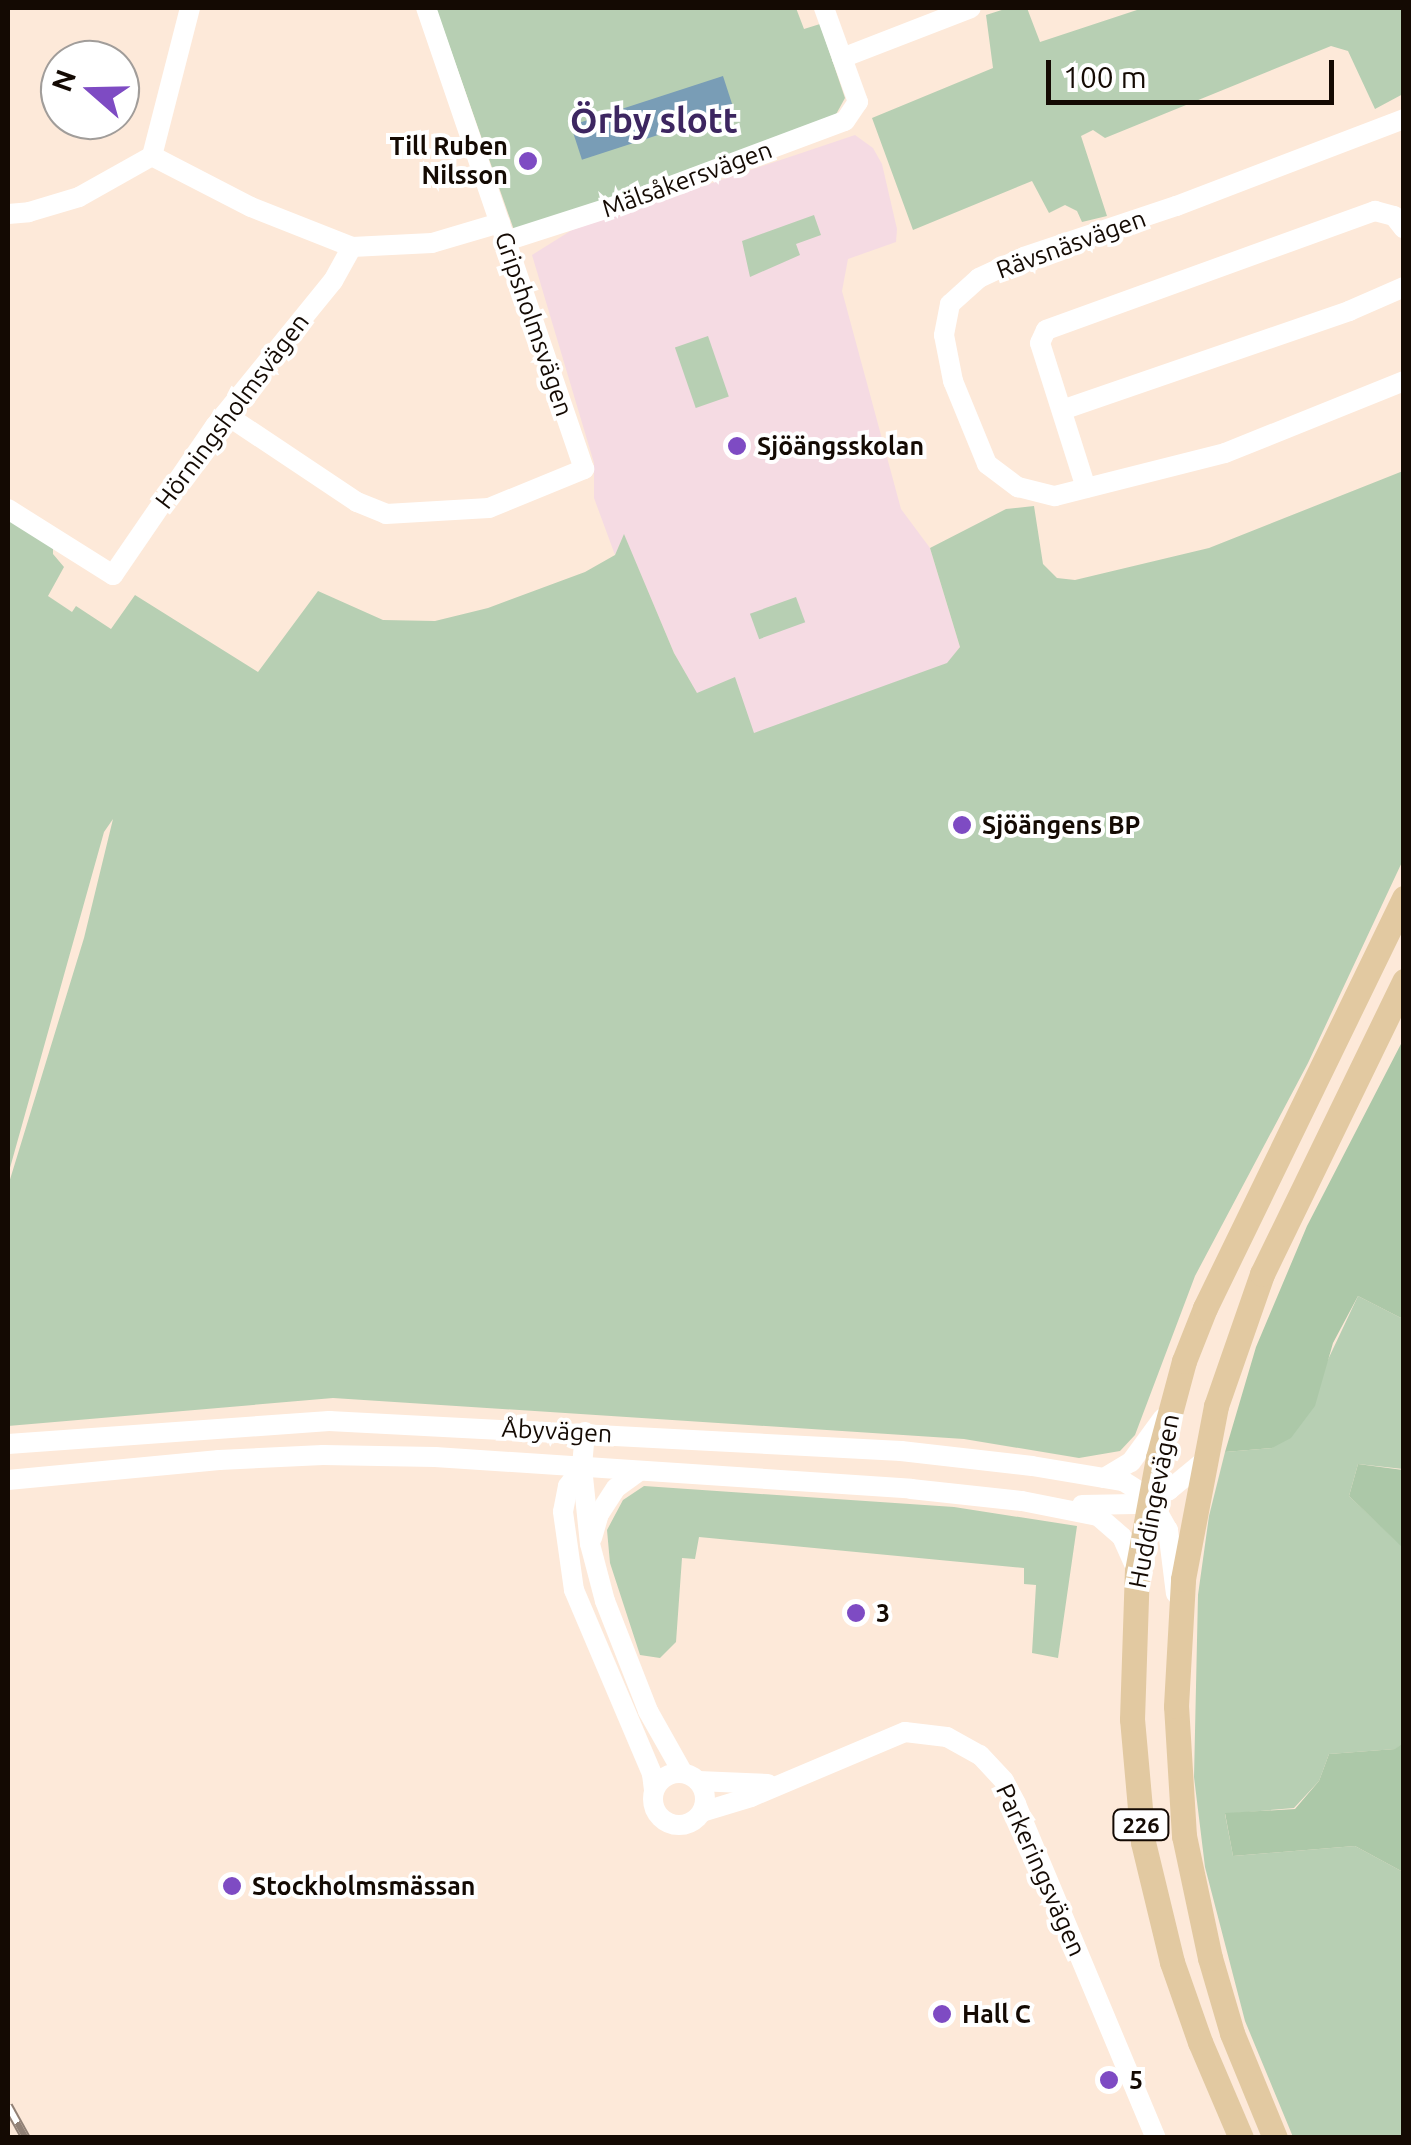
<!DOCTYPE html>
<meta charset="utf-8">
<style>
body{margin:0}
#map{position:relative;width:1411px;height:2145px;overflow:hidden;background:#fde9d9;font-family:Ubuntu,sans-serif}
div>[style]{position:absolute}
[style*='--x']{left:calc(var(--x)*1px);top:calc(var(--y)*1px);width:calc(var(--w)*1px);rotate:calc(var(--a)*1deg)}
.education>*{inset:0;background:#f5dbe3}
.green>*{inset:0;background:#b7cfb3;transform-origin:0 0}
.forest>*{inset:0;background:#acc8a8}
.water>*{inset:0;background:#799db6;transform-origin:0 0}
.minor>*{height:20px;margin:-10px;padding:0 10px;transform-origin:10px;border-radius:10px;background:#fff}
.minor>.ring{margin:-10px;padding:0;box-sizing:content-box;background:none;border:20px solid #fff;border-radius:50%}
.major>*{height:25px;margin:-12.5px;padding:0 12.5px;transform-origin:12.5px;border-radius:12.5px;background:#e2c9a1}
.rail>*{height:10px;margin-top:-5px;transform-origin:0;background:repeating-linear-gradient(90deg,#fff 0 19px,#918176 0 38px);box-sizing:border-box;border-block:2px solid #918176}
.dots>*{width:28px;height:28px;translate:-50% -50%;box-sizing:border-box;border:5px solid #fff;border-radius:50%}
span{translate:-50% -50%;white-space:nowrap;text-align:center;line-height:1.15;-webkit-text-stroke:8px #fff;paint-order:stroke}
.shield-label span{padding:2px 8px;background:#fff;border:2px solid;border-radius:8px;-webkit-text-stroke-width:0}
.shield-label{font-size:22px;color:#140a03;font-weight:700}
.poi-label{font-size:25px;color:#140a03;font-weight:700}
.right{translate:-100% -50%;text-align:right}
.left{translate:0 -50%;text-align:left}
.street-label{font-size:25px;color:#140a03}
.district-label{font-size:35px;color:#3d2660;font-weight:700}
.frame{position:absolute;inset:0;border:10px solid #140a03;pointer-events:none}
.north{position:absolute;left:40px;top:40px;width:100px;height:100px;box-sizing:border-box;background:#fff;border:2px solid #a19d9a;border-radius:50%;rotate:290deg;font-size:28px;font-weight:700;line-height:40px;text-align:center;color:#140a03}
.north::after{content:'';display:block;margin:auto;width:35px;height:45px;background:#7e4bc3;clip-path:polygon(50% 0,100% 100%,50% 72%,0 100%)}
.scale{position:absolute;left:1046px;top:60px;width:288px;height:45px;box-sizing:border-box;border:5px solid #140a03;border-top:0;padding-left:12px;font-size:30px;line-height:35px;white-space:nowrap;color:#140a03;-webkit-text-stroke:8px #fff;paint-order:stroke}
</style>
<div id="map">
<div class="education">
<i style="clip-path:polygon(855px 135px,873px 148px,882px 164px,897px 229px,896px 242px,848px 259px,842px 291px,901px 509px,930px 548px,960px 647px,947px 664px,753px 734px,697px 694px,674px 653px,624px 535px,615px 555px,594px 498px,594px 463px,532px 255px,572px 230px)"></i>
</div>
<div class="green">
<i style="clip-path:polygon(436px 8px,796px 8px,804px 29px,820px 24px,845px 98px,834px 118px,515px 233px)"></i>
<i style="clip-path:polygon(1008px 8px,1027px 8px,1040px 42px,1143px 8px,1403px 8px,1403px 94px,1375px 109px,1348px 51px,1331px 46px,1105px 138px,1093px 130px,1081px 136px,1107px 216px,1082px 222px,1077px 211px,1065px 205px,1049px 213px,1032px 181px,913px 230px,872px 118px,993px 68px,986px 15px)"></i>
<i style="clip-path:polygon(814px 215px,821px 235px,796px 244px,800px 255px,750px 277px,742px 241px)"></i>
<i style="left:708px;top:336px;width:64px;height:35px;rotate:71deg"></i>
<i style="clip-path:polygon(1403px 471px,1403px 860px,1308px 1063px,1195px 1276px,1135px 1435px,1120px 1451px,1079px 1458px,964px 1439px,333px 1398px,8px 1426px,8px 1186px,84px 938px,113px 819px,104px 832px,8px 1175px,8px 517px,53px 545px,53px 554px,64px 567px,48px 596px,72px 612px,76px 606px,111px 629px,135px 595px,258px 672px,318px 591px,383px 620px,435px 621px,488px 608px,585px 572px,615px 555px,624px 534px,674px 653px,697px 693px,735px 677px,754px 733px,947px 663px,960px 647px,930px 548px,1006px 509px,1034px 506px,1043px 564px,1057px 578px,1075px 580px,1209px 548px)"></i>
<i style="left:796px;top:597px;width:27px;height:49px;rotate:70deg"></i>
<i style="clip-path:polygon(1358px 1296px,1403px 1319px,1403px 1469px,1358px 1464px,1349px 1496px,1403px 1547px,1403px 1743px,1396px 1749px,1329px 1754px,1319px 1781px,1294px 1808px,1225px 1814px,1233px 1856px,1355px 1846px,1403px 1872px,1403px 2137px,1293px 2137px,1245px 2021px,1205px 1867px,1194px 1777px,1198px 1595px,1209px 1516px,1225px 1452px,1272px 1448px,1324px 1368px)"></i>
<i style="clip-path:polygon(644px 1486px,954px 1507px,1077px 1526px,1058px 1658px,1032px 1653px,1036px 1585px,1024px 1584px,1024px 1568px,699px 1537px,695px 1559px,682px 1558px,676px 1642px,660px 1658px,640px 1655px,610px 1563px,607px 1530px,623px 1500px)"></i>
</div>
<div class="forest">
<i style="clip-path:polygon(1403px 1040px,1403px 1319px,1358px 1296px,1333px 1343px,1315px 1406px,1291px 1438px,1272px 1448px,1225px 1452px,1256px 1347px,1307px 1226px)"></i>
<i style="clip-path:polygon(1358px 1464px,1403px 1470px,1403px 1548px,1349px 1496px)"></i>
<i style="clip-path:polygon(1403px 1743px,1403px 1872px,1355px 1846px,1233px 1856px,1225px 1813px,1295px 1809px,1319px 1781px,1329px 1754px,1395px 1749px)"></i>
</div>
<div class="water">
<i style="left:723px;top:76px;width:36px;height:160px;rotate:72deg"></i>
</div>
<div class="minor">
<i style="--x:842;--y:58;--w:138;--a:-21.2"></i>
<i style="--x:1404;--y:119;--w:244;--a:159.1"></i>
<i style="--x:1176;--y:206;--w:160;--a:161.5"></i>
<i style="--x:1024;--y:257;--w:50;--a:155"></i>
<i style="--x:979;--y:278;--w:39;--a:138"></i>
<i style="--x:950;--y:304;--w:32;--a:101"></i>
<i style="--x:944;--y:335;--w:47;--a:78.9"></i>
<i style="--x:953;--y:381;--w:90;--a:67.7"></i>
<i style="--x:987;--y:464;--w:39;--a:37"></i>
<i style="--x:1018;--y:487;--w:38;--a:14"></i>
<i style="--x:1055;--y:496;--w:175;--a:-14.2"></i>
<i style="--x:1225;--y:453;--w:193;--a:-21.9"></i>
<i style="--x:152;--y:156;--w:111;--a:27.3"></i>
<i style="--x:251;--y:207;--w:109;--a:21.6"></i>
<i style="--x:352;--y:247;--w:80;--a:-2.9"></i>
<i style="--x:432;--y:243;--w:71;--a:-16.4"></i>
<i style="--x:8;--y:214;--w:21;--a:-5"></i>
<i style="--x:29;--y:212;--w:52;--a:-16.7"></i>
<i style="--x:79;--y:197;--w:84;--a:-29.3"></i>
<i style="--x:152;--y:156;--w:153;--a:-75.6"></i>
<i style="--x:506;--y:241;--w:137;--a:-17.9"></i>
<i style="--x:636;--y:199;--w:223;--a:-20.5"></i>
<i style="--x:845;--y:121;--w:23;--a:-56"></i>
<i style="--x:858;--y:102;--w:100;--a:-109.9"></i>
<i style="--x:1062;--y:410;--w:304;--a:-19"></i>
<i style="--x:1349;--y:311;--w:60;--a:-23.6"></i>
<i style="--x:225;--y:414;--w:159;--a:33.7"></i>
<i style="--x:357;--y:502;--w:31;--a:22"></i>
<i style="--x:386;--y:514;--w:103;--a:-3.3"></i>
<i style="--x:489;--y:508;--w:103;--a:-22.3"></i>
<i style="--x:584;--y:469;--w:487;--a:-108.9"></i>
<i style="--x:1086;--y:488;--w:152;--a:-107.6"></i>
<i style="--x:1040;--y:343;--w:14;--a:-65"></i>
<i style="--x:1046;--y:330;--w:350;--a:-19.9"></i>
<i style="--x:1375;--y:211;--w:20;--a:15"></i>
<i style="--x:1394;--y:216;--w:16;--a:52"></i>
<i style="--x:8;--y:509;--w:124;--a:32.2"></i>
<i style="--x:113;--y:575;--w:181;--a:-55.6"></i>
<i style="--x:215;--y:426;--w:187;--a:-50.9"></i>
<i style="--x:333;--y:281;--w:39;--a:-61"></i>
<i style="--x:585;--y:1432;--w:35;--a:95"></i>
<i style="--x:582;--y:1467;--w:77;--a:84.1"></i>
<i style="--x:590;--y:1544;--w:59;--a:75.3"></i>
<i style="--x:605;--y:1601;--w:118;--a:68.6"></i>
<i style="--x:648;--y:1711;--w:71;--a:60.6"></i>
<i style="--x:8;--y:1444;--w:322;--a:-4.1"></i>
<i style="--x:329;--y:1421;--w:573;--a:3"></i>
<i style="--x:901;--y:1451;--w:132;--a:6.5"></i>
<i style="--x:1032;--y:1466;--w:92;--a:9.4"></i>
<i style="--x:1123;--y:1481;--w:32;--a:32"></i>
<i style="--x:1150;--y:1498;--w:37;--a:61"></i>
<i style="--x:1168;--y:1530;--w:64;--a:82.9"></i>
<i style="--x:582;--y:1467;--w:24;--a:126"></i>
<i style="--x:568;--y:1486;--w:26;--a:101"></i>
<i style="--x:563;--y:1512;--w:79;--a:82"></i>
<i style="--x:574;--y:1590;--w:200;--a:67"></i>
<i style="--x:652;--y:1774;--w:16;--a:83"></i>
<i style="--x:1104;--y:1478;--w:31;--a:-31"></i>
<i style="--x:1131;--y:1462;--w:54;--a:-54"></i>
<i style="--x:8;--y:1480;--w:212;--a:-5.4"></i>
<i style="--x:219;--y:1460;--w:104;--a:-2.8"></i>
<i style="--x:323;--y:1455;--w:112;--a:1"></i>
<i style="--x:435;--y:1457;--w:477;--a:3.8"></i>
<i style="--x:911;--y:1489;--w:112;--a:6.2"></i>
<i style="--x:1022;--y:1501;--w:77;--a:11.2"></i>
<i style="--x:1098;--y:1516;--w:32;--a:41"></i>
<i style="--x:1122;--y:1537;--w:37;--a:66"></i>
<i style="--x:1082;--y:1505;--w:53;--a:-1.1"></i>
<i style="--x:1135;--y:1504;--w:37;--a:-22"></i>
<i style="--x:1169;--y:1490;--w:44;--a:-39.5"></i>
<i style="--x:592;--y:1538;--w:25;--a:-74"></i>
<i style="--x:599;--y:1514;--w:31;--a:-57"></i>
<i style="--x:616;--y:1488;--w:29;--a:-36"></i>
<i class="ring" style="left:653px;top:1773px;width:32px;height:32px"></i>
<i style="--x:698;--y:1781;--w:70;--a:2.5"></i>
<i style="--x:702;--y:1812;--w:51;--a:-17"></i>
<i style="--x:751;--y:1797;--w:167;--a:-22.9"></i>
<i style="--x:905;--y:1732;--w:42;--a:6.8"></i>
<i style="--x:947;--y:1737;--w:38;--a:29"></i>
<i style="--x:980;--y:1755;--w:35;--a:47"></i>
<i style="--x:1004;--y:1781;--w:26;--a:62"></i>
<i style="--x:1016;--y:1804;--w:362;--a:67.3"></i>
</div>
<div class="major">
<i style="--x:1241;--y:2138;--w:104;--a:-113.1"></i>
<i style="--x:1200;--y:2042;--w:85;--a:-109.3"></i>
<i style="--x:1172;--y:1962;--w:123;--a:-103.6"></i>
<i style="--x:1143;--y:1842;--w:123;--a:-95.1"></i>
<i style="--x:1132;--y:1719;--w:148;--a:-88.1"></i>
<i style="--x:1137;--y:1571;--w:115;--a:-79.5"></i>
<i style="--x:1158;--y:1458;--w:100;--a:-75"></i>
<i style="--x:1184;--y:1361;--w:57;--a:-68.4"></i>
<i style="--x:1205;--y:1308;--w:456;--a:-64.1"></i>
<i style="--x:1275;--y:2138;--w:113;--a:-112.3"></i>
<i style="--x:1232;--y:2033;--w:78;--a:-106.3"></i>
<i style="--x:1210;--y:1958;--w:125;--a:-102"></i>
<i style="--x:1184;--y:1836;--w:130;--a:-93.5"></i>
<i style="--x:1176;--y:1706;--w:127;--a:-86.8"></i>
<i style="--x:1183;--y:1579;--w:176;--a:-79.2"></i>
<i style="--x:1216;--y:1406;--w:140;--a:-70.8"></i>
<i style="--x:1262;--y:1274;--w:326;--a:-64.1"></i>
</div>
<div class="rail">
<i style="--x:8;--y:2106;--w:37;--a:61"></i>
</div>
<div class="dots">
<i style="left:528px;top:161px;background:#7e4bc3"></i>
<i style="left:737px;top:446px;background:#7e4bc3"></i>
<i style="left:962px;top:825px;background:#7e4bc3"></i>
<i style="left:856px;top:1613px;background:#7e4bc3"></i>
<i style="left:232px;top:1886px;background:#7e4bc3"></i>
<i style="left:942px;top:2014px;background:#7e4bc3"></i>
<i style="left:1109px;top:2080px;background:#7e4bc3"></i>
</div>
<div class="shield-label">
<span style="left:1141px;top:1825px">226</span>
</div>
<div class="poi-label">
<span class="right" style="left:508px;top:161px">Till Ruben<br>Nilsson</span>
<span class="left" style="left:757px;top:446px">Sjöängsskolan</span>
<span class="left" style="left:982px;top:825px">Sjöängens BP</span>
<span class="left" style="left:876px;top:1613px">3</span>
<span class="left" style="left:252px;top:1886px">Stockholmsmässan</span>
<span class="left" style="left:962px;top:2014px">Hall C</span>
<span class="left" style="left:1129px;top:2080px">5</span>
</div>
<div class="street-label">
<span style="left:687px;top:179px;rotate:-20deg">Mälsåkersvägen</span>
<span style="left:1071px;top:244px;rotate:-20deg">Rävsnäsvägen</span>
<span style="left:534px;top:324px;rotate:71deg">Gripsholmsvägen</span>
<span style="left:232px;top:411px;rotate:-53deg">Hörningsholmsvägen</span>
<span style="left:557px;top:1431px;rotate:3deg">Åbyvägen</span>
<span style="left:1154px;top:1501px;rotate:-79deg">Huddingevägen</span>
<span style="left:1041px;top:1870px;rotate:66deg">Parkeringsvägen</span>
</div>
<div class="district-label">
<span style="left:654px;top:120px">Örby slott</span>
</div>
<div class="frame"></div>
<div class="north">N</div>
<div class="scale">100 m</div>
</div>
